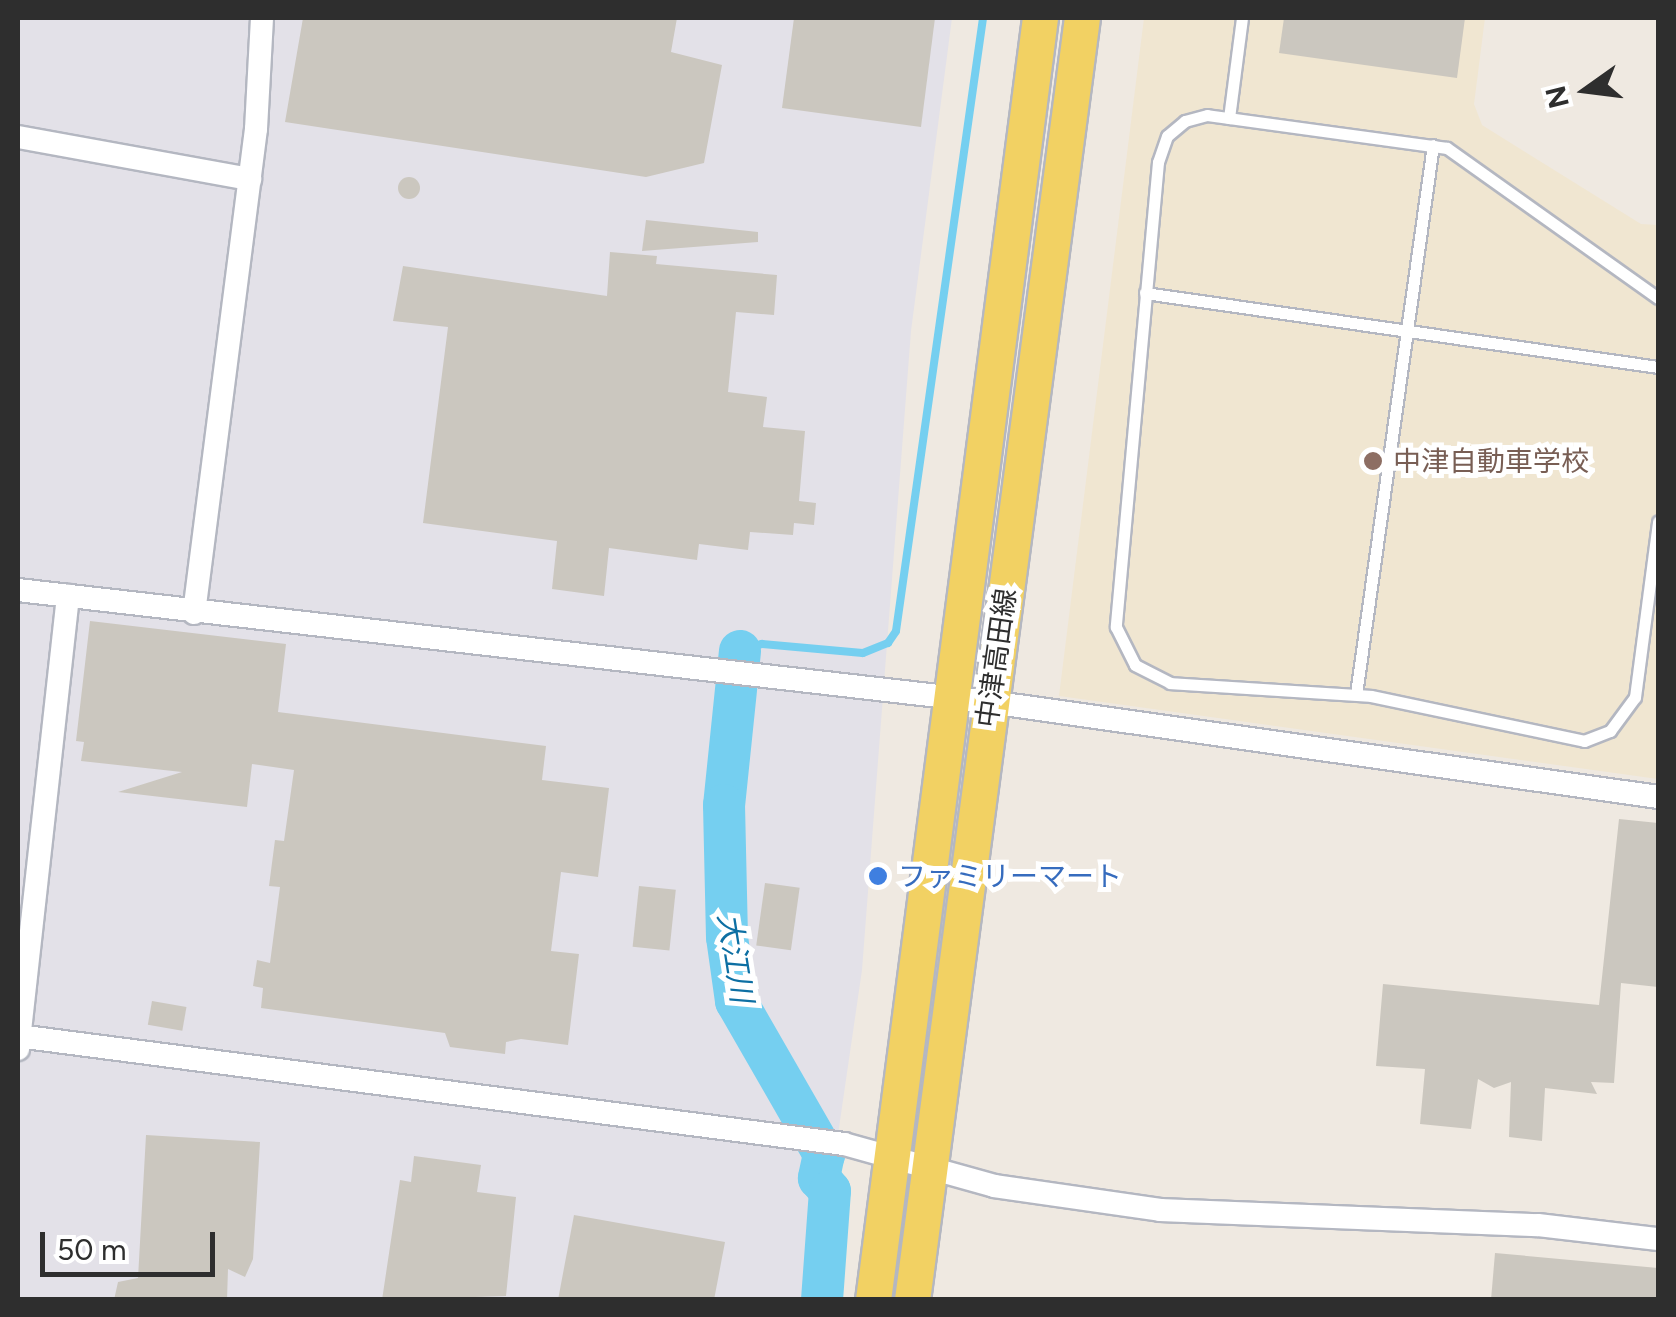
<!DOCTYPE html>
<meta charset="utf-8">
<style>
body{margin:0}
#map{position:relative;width:1676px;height:1317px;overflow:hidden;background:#efe9e1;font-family:Figtree,"Noto Sans JP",sans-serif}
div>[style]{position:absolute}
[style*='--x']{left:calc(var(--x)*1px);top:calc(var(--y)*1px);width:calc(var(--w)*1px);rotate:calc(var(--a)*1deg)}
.industrial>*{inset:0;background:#e3e1e8}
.education>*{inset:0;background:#f0e6d1}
.stream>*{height:8px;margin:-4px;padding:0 4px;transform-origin:4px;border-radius:4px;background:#75cff0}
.river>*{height:42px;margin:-21px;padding:0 21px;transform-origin:21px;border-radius:21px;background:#75cff0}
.building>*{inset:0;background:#cbc7bf;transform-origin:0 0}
.round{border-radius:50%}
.roads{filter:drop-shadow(2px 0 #b4b7c1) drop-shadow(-2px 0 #b4b7c1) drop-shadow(0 2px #b4b7c1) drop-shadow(0 -2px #b4b7c1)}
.service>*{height:11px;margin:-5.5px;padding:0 5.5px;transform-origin:5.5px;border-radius:5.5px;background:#fff}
.minor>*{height:22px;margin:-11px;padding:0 11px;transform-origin:11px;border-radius:11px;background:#fff}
.primary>*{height:35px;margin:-17.5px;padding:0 17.5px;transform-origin:17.5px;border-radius:17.5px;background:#f2d163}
.dots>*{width:28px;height:28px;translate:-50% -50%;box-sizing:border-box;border:5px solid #fff;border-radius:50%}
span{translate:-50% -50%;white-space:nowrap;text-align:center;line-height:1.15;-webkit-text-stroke:10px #fff;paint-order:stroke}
.education-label{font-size:28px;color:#785e54}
.left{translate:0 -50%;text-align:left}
.street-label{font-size:28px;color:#2e2e2e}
.shop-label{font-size:28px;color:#366cbe}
.water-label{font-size:30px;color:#0d6fa3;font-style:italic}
.frame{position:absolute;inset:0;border:20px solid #2e2e2e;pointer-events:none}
.north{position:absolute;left:1536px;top:40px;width:100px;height:100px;-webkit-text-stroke:8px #fff;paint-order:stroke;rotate:256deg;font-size:28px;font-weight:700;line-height:40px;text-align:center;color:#2e2e2e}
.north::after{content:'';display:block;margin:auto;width:35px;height:45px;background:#2e2e2e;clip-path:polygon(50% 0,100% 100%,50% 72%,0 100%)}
.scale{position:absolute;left:40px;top:1232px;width:175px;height:45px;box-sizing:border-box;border:5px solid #2e2e2e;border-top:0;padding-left:12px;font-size:30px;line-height:35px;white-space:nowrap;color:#2e2e2e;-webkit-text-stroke:8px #fff;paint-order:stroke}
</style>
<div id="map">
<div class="industrial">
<i style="clip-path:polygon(18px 18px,952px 18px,911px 331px,862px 970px,814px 1299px,18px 1299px)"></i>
</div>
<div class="education">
<i style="clip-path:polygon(1144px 18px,1485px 18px,1474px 104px,1482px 125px,1641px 224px,1658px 225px,1658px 779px,1059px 696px)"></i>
</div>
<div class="stream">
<i style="--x:740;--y:651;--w:23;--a:-18"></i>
<i style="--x:762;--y:644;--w:101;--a:5.1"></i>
<i style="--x:863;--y:653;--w:27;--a:-22"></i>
<i style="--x:888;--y:643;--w:14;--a:-56"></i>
<i style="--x:896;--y:631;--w:619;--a:-81.92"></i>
</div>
<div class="river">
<i style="--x:740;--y:651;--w:155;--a:95.9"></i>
<i style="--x:724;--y:805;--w:132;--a:88.7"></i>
<i style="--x:727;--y:937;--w:65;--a:82"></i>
<i style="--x:736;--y:1001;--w:177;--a:60.1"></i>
<i style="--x:824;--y:1154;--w:25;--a:102"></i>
<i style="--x:819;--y:1178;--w:17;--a:50"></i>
<i style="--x:830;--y:1191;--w:109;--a:94.2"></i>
</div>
<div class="building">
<i style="clip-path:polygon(303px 18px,677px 18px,671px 52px,722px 65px,704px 163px,646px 177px,285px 122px)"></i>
<i style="clip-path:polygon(794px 18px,935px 18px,921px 127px,782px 108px)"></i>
<i style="clip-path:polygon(1284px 18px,1465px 18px,1457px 78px,1279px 53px)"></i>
<i class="round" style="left:398px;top:177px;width:22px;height:22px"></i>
<i style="clip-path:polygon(646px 220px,758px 232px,758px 242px,642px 251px)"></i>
<i style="clip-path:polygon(610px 252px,657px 256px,656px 264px,777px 275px,774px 315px,736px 312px,728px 392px,767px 397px,763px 427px,805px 431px,799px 501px,816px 503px,814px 525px,794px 523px,793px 535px,750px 532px,748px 550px,699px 544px,697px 560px,609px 548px,604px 596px,552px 589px,557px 541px,423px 523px,448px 327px,393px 321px,403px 266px,607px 296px)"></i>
<i style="clip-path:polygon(90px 621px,286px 644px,278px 712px,546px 746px,542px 780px,609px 788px,598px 877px,561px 872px,551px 951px,579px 954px,568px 1045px,521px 1039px,506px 1042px,505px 1054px,450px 1047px,445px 1033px,261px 1008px,263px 988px,253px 986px,257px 960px,270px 963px,280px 887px,269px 886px,275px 840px,284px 841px,294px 770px,252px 764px,247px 807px,118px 792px,182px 772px,81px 761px,84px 742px,76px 741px)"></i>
<i style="clip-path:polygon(1619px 819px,1658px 823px,1658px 987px,1621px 983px,1614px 1083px,1591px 1082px,1597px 1094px,1545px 1088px,1542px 1141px,1509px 1137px,1511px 1082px,1494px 1088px,1478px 1079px,1471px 1129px,1420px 1124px,1425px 1069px,1376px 1066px,1383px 984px,1599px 1005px)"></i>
<i style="left:765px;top:883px;width:35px;height:63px;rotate:8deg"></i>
<i style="left:639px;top:886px;width:37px;height:61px;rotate:6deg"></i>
<i style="left:152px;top:1001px;width:35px;height:24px;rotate:10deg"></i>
<i style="clip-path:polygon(146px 1135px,260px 1142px,253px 1259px,245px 1277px,228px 1269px,227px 1300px,114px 1300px,118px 1282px,138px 1278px)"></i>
<i style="clip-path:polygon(414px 1156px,481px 1165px,477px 1192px,516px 1197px,506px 1296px,382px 1300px,400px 1180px,411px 1182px)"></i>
<i style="clip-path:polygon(574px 1215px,725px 1242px,714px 1300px,558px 1300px)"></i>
<i style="clip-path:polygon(1495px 1253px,1658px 1268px,1657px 1300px,1491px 1300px)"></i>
</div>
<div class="roads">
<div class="service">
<i style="--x:1229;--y:118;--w:101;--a:-82.6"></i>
<i style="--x:1145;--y:293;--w:518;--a:8.21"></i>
<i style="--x:1658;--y:298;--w:259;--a:-144.6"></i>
<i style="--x:1447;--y:148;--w:242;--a:-172.2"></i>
<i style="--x:1207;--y:115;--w:23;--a:165"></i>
<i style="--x:1185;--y:121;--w:23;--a:140"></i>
<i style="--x:1167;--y:136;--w:28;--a:109"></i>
<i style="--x:1158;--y:162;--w:467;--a:95.2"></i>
<i style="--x:1116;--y:627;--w:42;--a:63.4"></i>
<i style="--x:1135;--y:665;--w:39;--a:27"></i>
<i style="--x:1170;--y:683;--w:201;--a:3.7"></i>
<i style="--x:1371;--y:696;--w:218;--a:11.9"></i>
<i style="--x:1584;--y:741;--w:28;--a:-21"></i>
<i style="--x:1610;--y:731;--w:42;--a:-53.7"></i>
<i style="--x:1635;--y:697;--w:177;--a:-82.5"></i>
<i style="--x:1356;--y:694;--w:554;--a:-82.02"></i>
</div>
<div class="minor">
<i style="--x:18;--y:137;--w:236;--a:10.3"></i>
<i style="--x:18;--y:590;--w:978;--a:6.57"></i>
<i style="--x:990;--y:702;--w:675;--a:8.09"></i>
<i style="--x:194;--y:613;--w:488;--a:-82.7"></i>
<i style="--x:256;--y:129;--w:111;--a:-86.9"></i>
<i style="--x:18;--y:1036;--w:833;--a:7.45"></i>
<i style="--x:844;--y:1144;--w:156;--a:15.6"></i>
<i style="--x:994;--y:1186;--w:168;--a:8.2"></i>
<i style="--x:1160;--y:1210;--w:378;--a:2.3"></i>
<i style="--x:1538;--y:1225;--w:121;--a:6.7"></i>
<i style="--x:18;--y:1049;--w:456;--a:-83.7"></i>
</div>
<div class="primary">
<i style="--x:873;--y:1300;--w:1293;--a:-82.58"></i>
<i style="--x:912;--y:1300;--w:1293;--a:-82.45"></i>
</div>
</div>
<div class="dots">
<i style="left:1373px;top:461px;background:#8d6e63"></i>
<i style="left:878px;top:876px;background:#3f7fe0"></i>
</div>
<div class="education-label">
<span class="left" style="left:1393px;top:461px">中津自動車学校</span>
</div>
<div class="street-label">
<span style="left:996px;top:658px;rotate:-82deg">中津高田線</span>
</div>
<div class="shop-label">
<span class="left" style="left:898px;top:876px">ファミリーマート</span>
</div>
<div class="water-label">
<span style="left:735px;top:958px;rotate:81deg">大江川</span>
</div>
<div class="frame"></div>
<div class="north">N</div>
<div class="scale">50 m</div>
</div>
